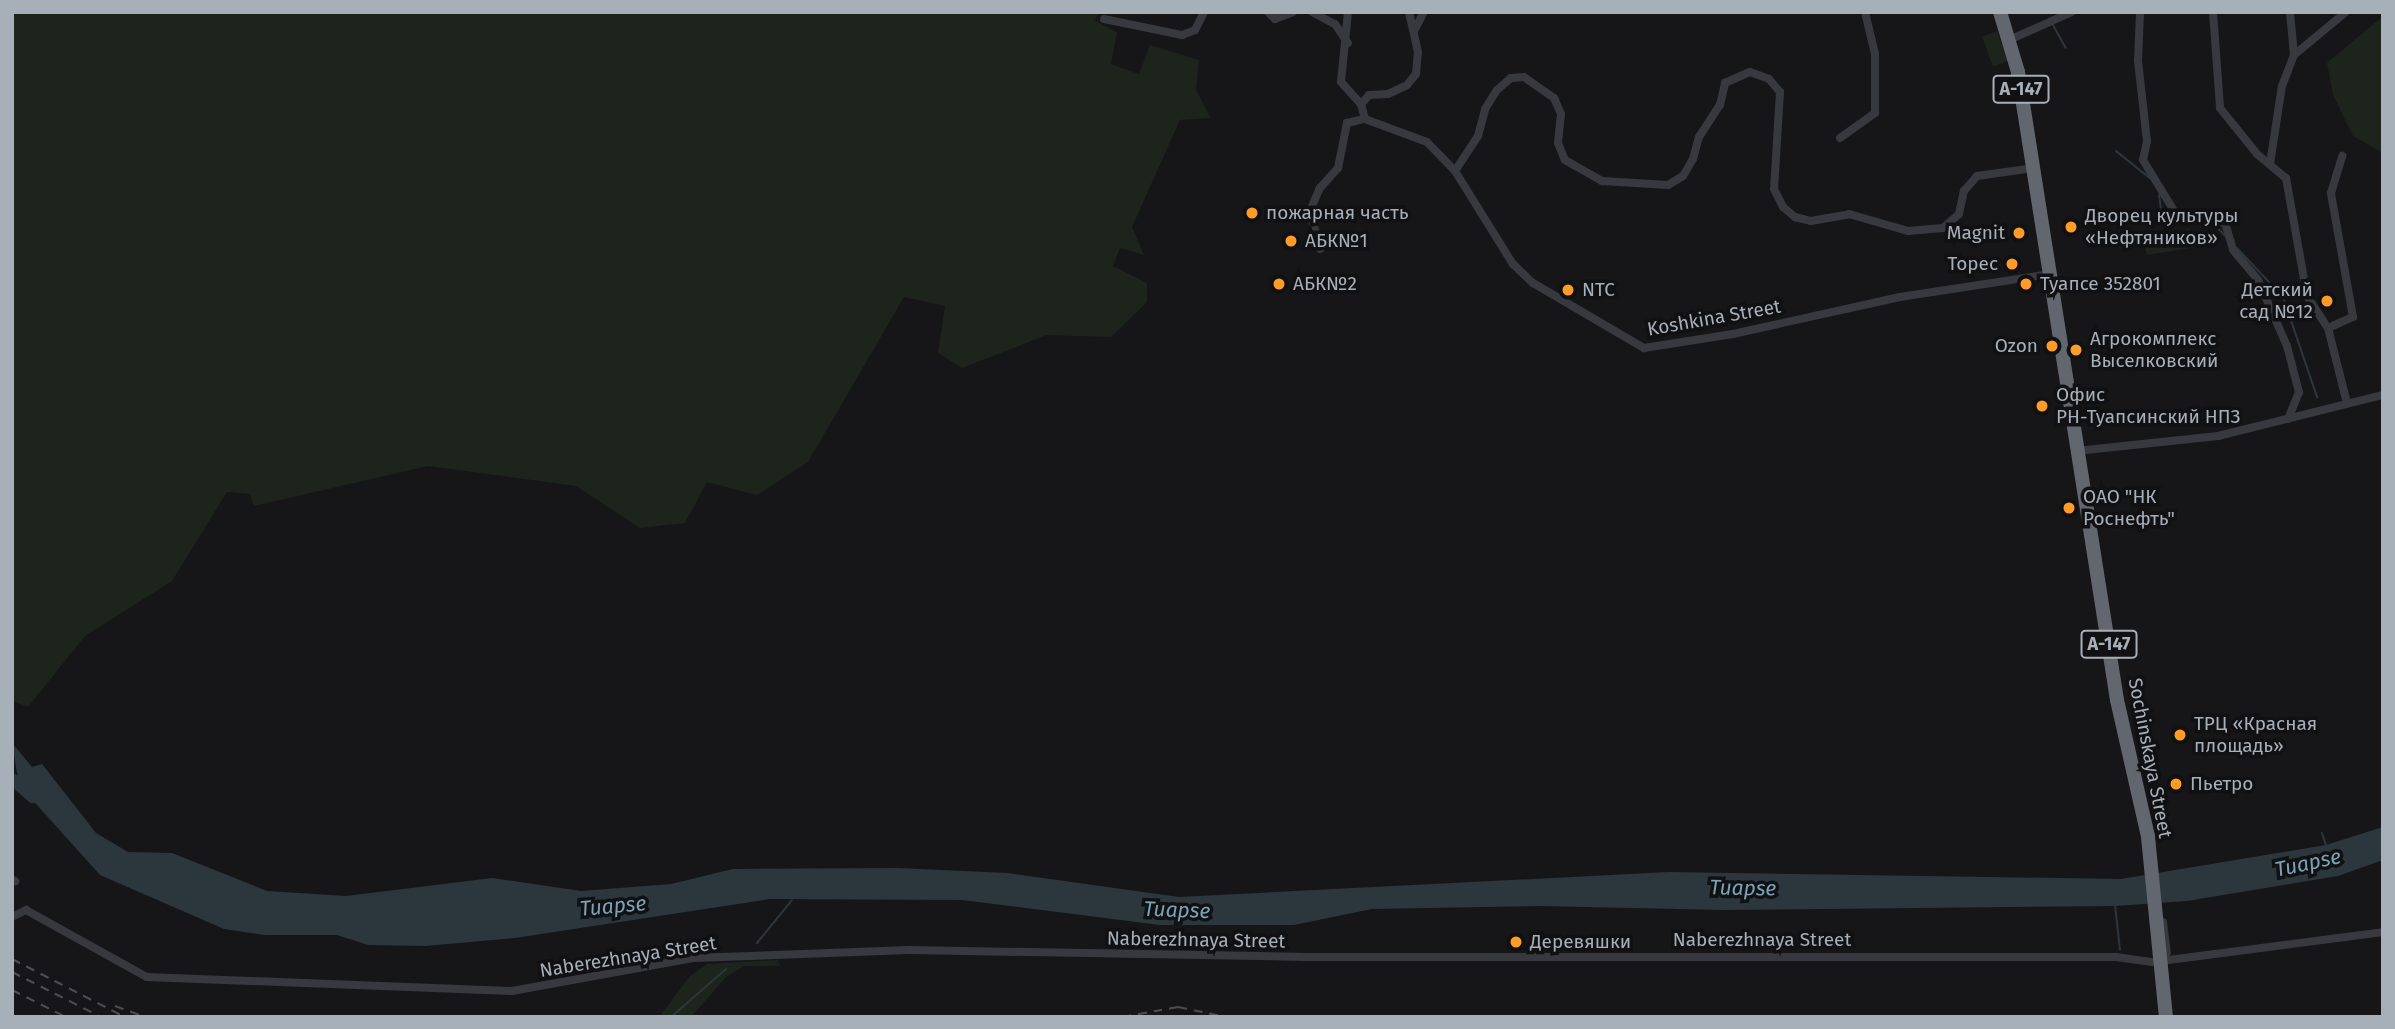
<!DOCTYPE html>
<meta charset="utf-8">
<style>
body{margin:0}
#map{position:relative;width:2395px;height:1029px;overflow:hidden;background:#161618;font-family:"Fira Sans",sans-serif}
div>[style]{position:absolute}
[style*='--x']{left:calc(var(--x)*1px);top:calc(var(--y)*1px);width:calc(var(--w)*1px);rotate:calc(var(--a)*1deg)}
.green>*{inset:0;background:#1c241c;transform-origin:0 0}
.water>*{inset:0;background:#2b373d}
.stream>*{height:2px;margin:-1px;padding:0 1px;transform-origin:1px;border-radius:1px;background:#2b373d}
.river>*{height:12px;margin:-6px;padding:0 6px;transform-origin:6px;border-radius:6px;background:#2b373d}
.street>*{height:8px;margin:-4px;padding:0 4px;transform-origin:4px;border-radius:4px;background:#37393e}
.highway>*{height:14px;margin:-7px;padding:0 7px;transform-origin:7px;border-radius:7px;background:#62676f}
.rail>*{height:2px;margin-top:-1px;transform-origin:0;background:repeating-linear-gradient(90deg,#4a4d53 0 9px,transparent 0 16px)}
.dots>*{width:19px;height:19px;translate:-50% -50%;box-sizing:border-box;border:4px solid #111113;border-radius:50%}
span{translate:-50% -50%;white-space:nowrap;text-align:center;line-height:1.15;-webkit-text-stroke:7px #111113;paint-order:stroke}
.shield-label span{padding:2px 5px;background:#111113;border:2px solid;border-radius:5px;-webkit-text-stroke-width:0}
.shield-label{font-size:18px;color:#a7afb9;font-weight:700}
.poi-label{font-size:19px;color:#a7afb9}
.left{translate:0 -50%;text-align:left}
.right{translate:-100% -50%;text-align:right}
.street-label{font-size:19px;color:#a7afb9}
.water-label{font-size:21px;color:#7ba3b7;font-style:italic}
.frame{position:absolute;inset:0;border:14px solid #a7afb9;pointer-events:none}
</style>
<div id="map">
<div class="green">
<i style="clip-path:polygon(12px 12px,1099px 12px,1095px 21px,1117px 32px,1111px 64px,1139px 74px,1150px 45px,1199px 60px,1196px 90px,1211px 118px,1180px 120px,1132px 227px,1144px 255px,1120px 248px,1113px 266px,1147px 283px,1147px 302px,1111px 337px,1047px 335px,962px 368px,938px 353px,945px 306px,904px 297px,808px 462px,757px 495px,707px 482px,685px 523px,640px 528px,576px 486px,428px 466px,254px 506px,250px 494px,227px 492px,172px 581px,85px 636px,28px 707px,12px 701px)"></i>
<i style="clip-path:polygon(2383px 16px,2383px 153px,2353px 136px,2333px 95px,2327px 63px)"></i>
<i style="left:1997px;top:31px;width:32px;height:16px;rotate:70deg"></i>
<i style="left:2190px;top:229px;width:19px;height:47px;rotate:81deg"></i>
<i style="clip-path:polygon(778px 960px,780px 966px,744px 966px,726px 977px,691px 1017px,659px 1017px,690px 976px,707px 964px)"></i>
</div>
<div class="water">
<i style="clip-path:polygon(12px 743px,32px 767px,42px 764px,96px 833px,128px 852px,172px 853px,267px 891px,346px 896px,492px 878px,581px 891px,671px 884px,733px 869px,898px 868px,1007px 873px,1179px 897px,1669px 872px,2121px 879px,2326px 845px,2383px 827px,2383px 860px,2338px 876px,2187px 901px,2115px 906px,1724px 910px,1540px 906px,1372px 909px,1294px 925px,1160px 925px,962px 900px,770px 899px,515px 938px,425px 946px,368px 945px,337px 935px,265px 935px,224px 929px,100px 875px,19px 785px)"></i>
</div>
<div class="stream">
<i style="--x:2053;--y:25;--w:26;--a:61"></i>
<i style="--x:2116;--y:151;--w:45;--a:38.7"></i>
<i style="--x:2159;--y:195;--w:15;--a:82"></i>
<i style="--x:2161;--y:210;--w:13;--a:39"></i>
<i style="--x:2171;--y:218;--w:46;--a:10.1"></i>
<i style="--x:2216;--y:226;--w:12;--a:48"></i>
<i style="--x:2237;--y:248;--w:67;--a:46.8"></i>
<i style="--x:2283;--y:297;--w:106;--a:71.2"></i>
<i style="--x:2322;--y:833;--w:13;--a:72"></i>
<i style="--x:2115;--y:905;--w:45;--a:83.7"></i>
<i style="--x:757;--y:943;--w:55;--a:-50.9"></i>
<i style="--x:671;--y:1017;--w:73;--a:-41.1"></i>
</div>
<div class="river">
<i style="--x:12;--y:779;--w:28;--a:41"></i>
</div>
<div class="street">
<i style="--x:1268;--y:12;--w:10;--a:45"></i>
<i style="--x:1275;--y:19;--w:19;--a:-21"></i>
<i style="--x:1312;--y:12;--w:26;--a:28"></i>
<i style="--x:1335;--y:24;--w:23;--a:56"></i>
<i style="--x:1348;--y:12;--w:70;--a:95.7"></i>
<i style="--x:1341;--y:82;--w:30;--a:48"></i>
<i style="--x:2140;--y:12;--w:49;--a:92.3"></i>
<i style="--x:2138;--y:61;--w:81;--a:83.6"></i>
<i style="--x:2147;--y:141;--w:19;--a:102"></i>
<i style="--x:2143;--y:160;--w:63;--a:58.6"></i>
<i style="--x:2176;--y:214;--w:50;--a:10.4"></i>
<i style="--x:2225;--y:223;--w:28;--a:73"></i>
<i style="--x:2233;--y:250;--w:39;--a:50"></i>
<i style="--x:2258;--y:280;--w:72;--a:66.3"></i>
<i style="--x:2287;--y:346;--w:48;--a:75.4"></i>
<i style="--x:2299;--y:392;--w:29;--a:112"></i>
<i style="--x:2213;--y:12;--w:96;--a:85.8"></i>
<i style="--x:2220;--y:108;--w:59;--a:51.2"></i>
<i style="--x:2257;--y:154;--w:38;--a:40"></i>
<i style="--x:2286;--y:178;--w:120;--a:79.9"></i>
<i style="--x:2307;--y:296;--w:38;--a:57"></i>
<i style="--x:2328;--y:328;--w:77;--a:75.8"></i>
<i style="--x:1104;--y:19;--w:80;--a:11.6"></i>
<i style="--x:1182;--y:35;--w:14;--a:-21"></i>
<i style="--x:1195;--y:30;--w:20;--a:-63"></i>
<i style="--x:1415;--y:29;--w:19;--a:-62"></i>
<i style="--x:2009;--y:40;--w:69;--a:-24"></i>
<i style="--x:2294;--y:55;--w:67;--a:-39.6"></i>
<i style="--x:1365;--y:119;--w:16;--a:-105"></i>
<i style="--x:1361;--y:104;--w:12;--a:-48"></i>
<i style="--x:1369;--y:95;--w:19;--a:-3"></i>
<i style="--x:1388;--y:94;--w:21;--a:-25"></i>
<i style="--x:1407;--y:85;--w:14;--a:-51"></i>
<i style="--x:1416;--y:74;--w:22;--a:-85"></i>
<i style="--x:1418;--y:52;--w:41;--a:-102.7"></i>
<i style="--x:1840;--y:138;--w:43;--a:-35.5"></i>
<i style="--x:1875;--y:113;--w:59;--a:-90"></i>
<i style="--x:1875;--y:54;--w:43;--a:-103.4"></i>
<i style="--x:2270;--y:164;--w:79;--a:-81.3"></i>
<i style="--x:2282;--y:86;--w:33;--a:-69"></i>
<i style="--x:2294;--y:55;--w:43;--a:-95.3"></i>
<i style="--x:1455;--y:171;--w:42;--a:-56.7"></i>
<i style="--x:1478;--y:136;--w:28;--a:-75"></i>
<i style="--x:1485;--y:109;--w:22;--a:-58"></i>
<i style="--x:1497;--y:90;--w:18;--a:-41"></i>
<i style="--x:1511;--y:78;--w:13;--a:-4"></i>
<i style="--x:1524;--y:77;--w:37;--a:35"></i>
<i style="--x:1554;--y:98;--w:17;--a:66"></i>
<i style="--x:1561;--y:114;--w:29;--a:96"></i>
<i style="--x:1558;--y:143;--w:18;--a:68"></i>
<i style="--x:1565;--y:160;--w:43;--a:29.6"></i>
<i style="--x:1602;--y:181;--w:66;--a:3.5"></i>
<i style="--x:1668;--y:185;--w:17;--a:-31"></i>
<i style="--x:1683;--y:176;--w:20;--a:-60"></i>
<i style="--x:1693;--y:159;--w:23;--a:-75"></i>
<i style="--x:1699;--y:137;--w:38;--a:-57"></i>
<i style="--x:1720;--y:105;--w:23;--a:-77"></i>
<i style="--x:1725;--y:83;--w:27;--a:-24"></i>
<i style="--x:1750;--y:72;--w:20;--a:20"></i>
<i style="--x:1769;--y:79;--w:17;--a:50"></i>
<i style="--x:1780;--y:92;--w:97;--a:93.5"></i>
<i style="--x:1774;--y:189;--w:20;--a:63"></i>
<i style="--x:1783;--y:207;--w:16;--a:40"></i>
<i style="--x:1795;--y:217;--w:16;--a:14"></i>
<i style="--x:1811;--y:221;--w:39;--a:-10"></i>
<i style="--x:1849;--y:214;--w:61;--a:16.1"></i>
<i style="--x:1908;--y:231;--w:35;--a:-5"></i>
<i style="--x:1943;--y:228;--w:21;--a:-41"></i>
<i style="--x:1959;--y:214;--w:24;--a:-78"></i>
<i style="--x:1964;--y:191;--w:20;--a:-49"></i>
<i style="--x:1977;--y:176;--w:58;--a:-8"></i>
<i style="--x:1320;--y:249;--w:39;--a:-105"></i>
<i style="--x:1310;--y:211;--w:25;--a:-67"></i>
<i style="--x:1320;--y:188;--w:27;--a:-48"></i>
<i style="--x:1338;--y:168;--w:46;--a:-78.7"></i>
<i style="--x:1347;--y:123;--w:18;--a:-13"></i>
<i style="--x:1365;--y:119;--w:66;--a:20.4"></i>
<i style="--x:1427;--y:142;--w:40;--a:46"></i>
<i style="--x:1455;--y:171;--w:110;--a:58.1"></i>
<i style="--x:1513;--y:264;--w:28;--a:44"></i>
<i style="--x:1533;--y:283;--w:129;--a:30.4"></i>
<i style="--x:1644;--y:348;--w:90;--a:-8.9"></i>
<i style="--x:1733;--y:334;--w:171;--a:-12.5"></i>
<i style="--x:1900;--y:297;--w:153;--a:-8.7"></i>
<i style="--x:2328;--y:328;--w:27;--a:-24"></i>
<i style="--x:2353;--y:317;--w:126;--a:-100.1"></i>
<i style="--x:2331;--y:193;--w:39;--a:-73"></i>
<i style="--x:2076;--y:451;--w:143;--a:-6"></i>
<i style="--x:2218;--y:436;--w:170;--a:-14"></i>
<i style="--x:12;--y:879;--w:4;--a:34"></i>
<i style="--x:12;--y:917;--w:16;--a:-27"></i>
<i style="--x:26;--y:910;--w:138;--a:29"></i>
<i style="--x:147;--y:977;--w:365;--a:2.2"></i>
<i style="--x:512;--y:991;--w:184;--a:-10.3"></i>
<i style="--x:693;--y:958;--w:216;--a:-2.1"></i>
<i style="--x:909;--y:950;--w:396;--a:1"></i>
<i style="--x:1305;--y:957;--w:811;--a:0"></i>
<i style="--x:2116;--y:957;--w:37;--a:8"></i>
<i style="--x:2153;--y:962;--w:232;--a:-7.4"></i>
<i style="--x:2163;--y:922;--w:31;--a:83"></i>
</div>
<div class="highway">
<i style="--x:2000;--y:12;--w:63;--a:73.3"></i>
<i style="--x:2018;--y:72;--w:636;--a:81.04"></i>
<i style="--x:2117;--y:700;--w:140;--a:77.2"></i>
<i style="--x:2148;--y:837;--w:181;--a:84.3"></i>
</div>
<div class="rail">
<i style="--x:12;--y:959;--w:127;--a:27.2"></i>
<i style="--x:12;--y:972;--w:100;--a:26.8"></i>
<i style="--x:12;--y:990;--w:60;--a:26.6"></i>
<i style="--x:115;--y:1006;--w:32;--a:20"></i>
<i style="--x:1122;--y:1017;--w:57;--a:-10.1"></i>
<i style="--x:1178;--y:1007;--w:49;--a:11.8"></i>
</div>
<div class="dots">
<i style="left:1252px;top:213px;background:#ff9b27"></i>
<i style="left:2071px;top:227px;background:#ff9b27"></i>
<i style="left:2019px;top:233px;background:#ff9b27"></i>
<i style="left:1291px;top:241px;background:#ff9b27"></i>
<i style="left:2012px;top:264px;background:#ff9b27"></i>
<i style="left:1279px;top:284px;background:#ff9b27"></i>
<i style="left:2026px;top:284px;background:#ff9b27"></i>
<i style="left:1568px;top:290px;background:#ff9b27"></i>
<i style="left:2327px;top:301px;background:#ff9b27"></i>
<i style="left:2052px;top:346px;background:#ff9b27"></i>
<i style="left:2076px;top:350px;background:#ff9b27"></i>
<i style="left:2042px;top:406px;background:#ff9b27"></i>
<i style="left:2069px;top:508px;background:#ff9b27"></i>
<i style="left:2180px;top:735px;background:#ff9b27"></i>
<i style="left:2176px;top:784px;background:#ff9b27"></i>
<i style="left:1516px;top:942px;background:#ff9b27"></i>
</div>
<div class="shield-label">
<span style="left:2021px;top:89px">А-147</span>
<span style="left:2109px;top:644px">А-147</span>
</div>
<div class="poi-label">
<span class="left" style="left:1266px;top:213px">пожарная часть</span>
<span class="left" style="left:2085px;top:227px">Дворец культуры<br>«Нефтяников»</span>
<span class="right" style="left:2005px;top:233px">Magnit</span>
<span class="left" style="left:1305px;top:241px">АБК№1</span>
<span class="right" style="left:1998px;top:264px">Торес</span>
<span class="left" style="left:1293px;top:284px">АБК№2</span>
<span class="left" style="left:2040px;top:284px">Туапсе 352801</span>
<span class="left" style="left:1582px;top:290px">NTC</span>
<span class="right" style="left:2313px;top:301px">Детский<br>сад №12</span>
<span class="left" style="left:2090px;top:350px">Агрокомплекс<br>Выселковский</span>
<span class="right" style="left:2038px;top:346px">Ozon</span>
<span class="left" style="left:2056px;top:406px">Офис<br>РН-Туапсинский НПЗ</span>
<span class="left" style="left:2083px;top:508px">ОАО "НК<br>Роснефть"</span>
<span class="left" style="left:2194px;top:735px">ТРЦ «Красная<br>площадь»</span>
<span class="left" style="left:2190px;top:784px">Пьетро</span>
<span class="left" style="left:1530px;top:942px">Деревяшки</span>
</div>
<div class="street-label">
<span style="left:1714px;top:318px;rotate:-10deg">Koshkina Street</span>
<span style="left:2150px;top:758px;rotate:79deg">Sochinskaya Street</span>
<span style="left:1196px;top:940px;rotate:1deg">Naberezhnaya Street</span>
<span style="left:1762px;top:940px">Naberezhnaya Street</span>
<span style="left:628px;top:957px;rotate:-9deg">Naberezhnaya Street</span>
</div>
<div class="water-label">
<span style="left:2308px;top:863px;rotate:-12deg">Tuapse</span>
<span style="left:1743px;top:888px;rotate:1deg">Tuapse</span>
<span style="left:613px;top:906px;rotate:-5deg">Tuapse</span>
<span style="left:1177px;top:910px;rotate:2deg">Tuapse</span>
</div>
<div class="frame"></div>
</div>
